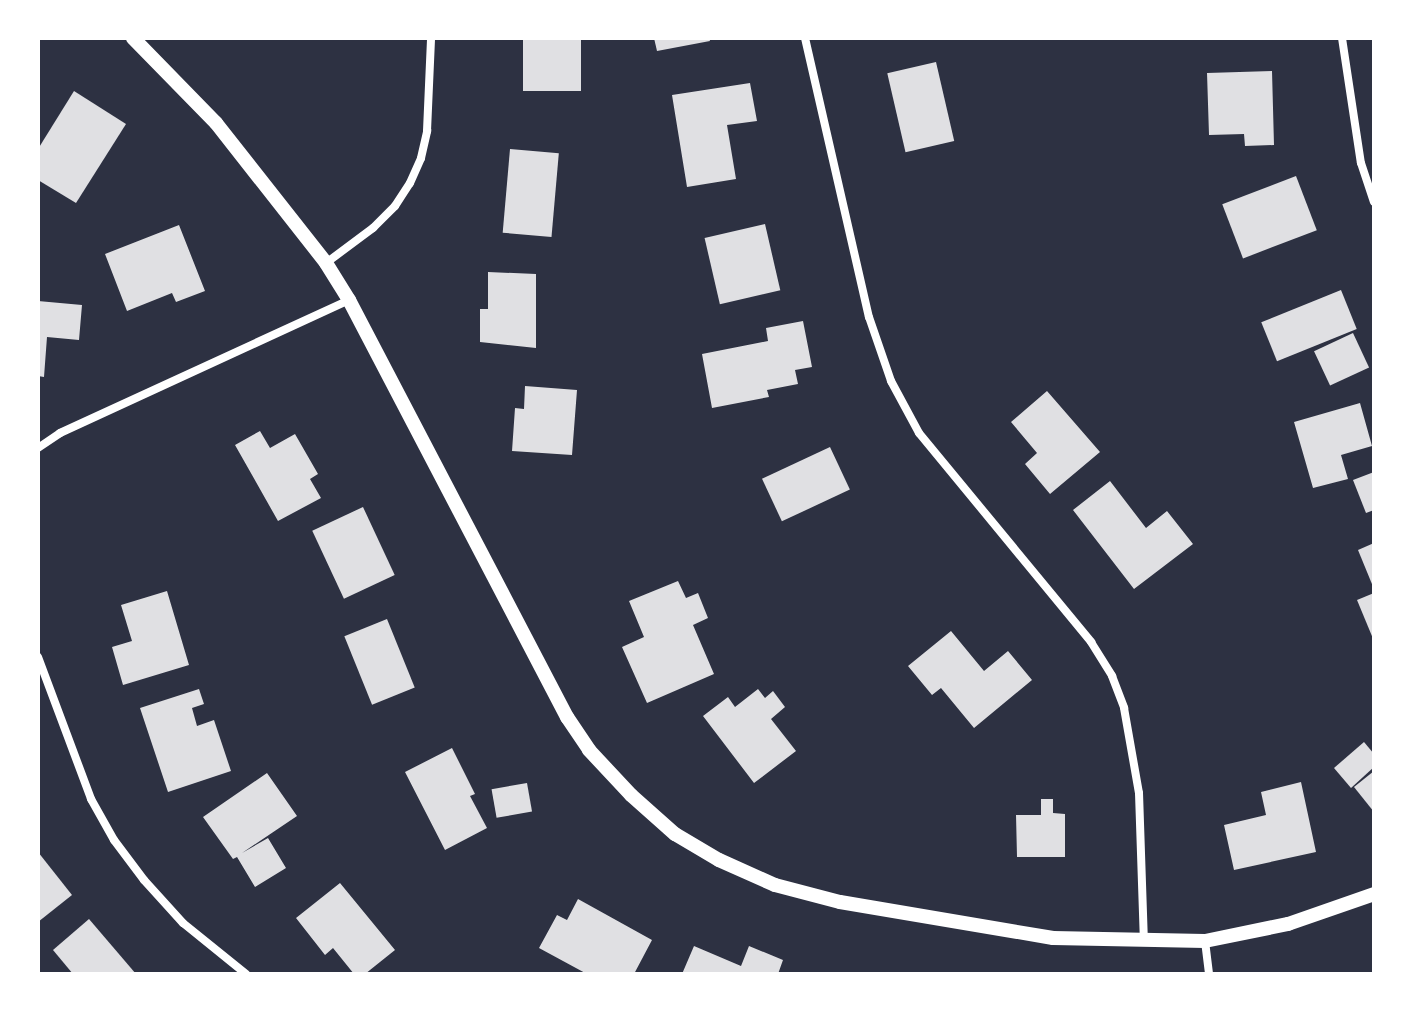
<!DOCTYPE html>
<style>
body{margin:0}
#map{position:relative;width:1412px;height:1012px;overflow:hidden;background:#2d3142;font-family:"PT Sans Narrow",sans-serif}
div>[style]{position:absolute}
[style*='--x']{left:calc(var(--x)*1px);top:calc(var(--y)*1px);width:calc(var(--w)*1px);rotate:calc(var(--a)*1deg)}
.building>*{inset:0;background:#e0e0e3;transform-origin:0 0}
.minor>*{height:8px;margin:-4px;padding:0 4px;transform-origin:4px;border-radius:4px;background:#fff}
.tertiary>*{height:14px;margin:-7px;padding:0 7px;transform-origin:7px;border-radius:7px;background:#fff}
span{translate:-50% -50%;white-space:nowrap;text-align:center;line-height:1.15;-webkit-text-stroke:8px #fff;paint-order:stroke}
.frame{position:absolute;inset:0;border:40px solid #fff;pointer-events:none}
</style>
<div id="map">
<div class="building">
<i style="left:523px;top:38px;width:58px;height:53px"></i>
<i style="clip-path:polygon(654px 38px,709px 38px,710px 41px,657px 51px)"></i>
<i style="left:936px;top:62px;width:81px;height:50px;rotate:77deg"></i>
<i style="clip-path:polygon(1272px 71px,1274px 145px,1245px 146px,1244px 134px,1209px 135px,1207px 73px)"></i>
<i style="clip-path:polygon(750px 83px,757px 121px,727px 125px,736px 179px,687px 187px,672px 95px)"></i>
<i style="clip-path:polygon(74px 91px,126px 124px,76px 203px,38px 180px,38px 149px)"></i>
<i style="left:510px;top:149px;width:49px;height:84px;rotate:5deg"></i>
<i style="left:1296px;top:176px;width:58px;height:79px;rotate:69deg"></i>
<i style="left:765px;top:224px;width:68px;height:62px;rotate:77deg"></i>
<i style="clip-path:polygon(179px 225px,205px 291px,176px 302px,172px 293px,127px 311px,105px 254px)"></i>
<i style="clip-path:polygon(488px 272px,536px 274px,536px 348px,480px 342px,480px 309px,488px 309px)"></i>
<i style="left:1341px;top:290px;width:42px;height:86px;rotate:68deg"></i>
<i style="clip-path:polygon(38px 301px,82px 305px,79px 340px,47px 337px,44px 377px,38px 376px)"></i>
<i style="clip-path:polygon(803px 321px,812px 367px,795px 370px,798px 384px,767px 390px,769px 397px,712px 408px,702px 354px,768px 341px,766px 328px)"></i>
<i style="left:1353px;top:333px;width:38px;height:43px;rotate:65deg"></i>
<i style="clip-path:polygon(525px 386px,577px 390px,572px 455px,512px 451px,515px 408px,524px 409px)"></i>
<i style="clip-path:polygon(1047px 391px,1100px 452px,1050px 494px,1025px 464px,1037px 453px,1011px 422px)"></i>
<i style="clip-path:polygon(1360px 403px,1372px 446px,1341px 455px,1348px 479px,1313px 488px,1294px 422px)"></i>
<i style="clip-path:polygon(260px 431px,270px 448px,295px 434px,318px 474px,310px 479px,321px 498px,278px 521px,235px 445px)"></i>
<i style="left:830px;top:447px;width:47px;height:75px;rotate:65deg"></i>
<i style="clip-path:polygon(1374px 472px,1374px 510px,1366px 513px,1353px 480px)"></i>
<i style="clip-path:polygon(1110px 481px,1146px 528px,1167px 511px,1193px 544px,1134px 589px,1073px 510px)"></i>
<i style="left:363px;top:507px;width:75px;height:56px;rotate:65deg"></i>
<i style="clip-path:polygon(1374px 543px,1374px 589px,1358px 550px)"></i>
<i style="clip-path:polygon(678px 581px,686px 598px,698px 593px,708px 618px,693px 625px,714px 674px,647px 703px,622px 647px,644px 637px,629px 601px)"></i>
<i style="clip-path:polygon(167px 591px,189px 665px,123px 685px,112px 647px,132px 641px,121px 605px)"></i>
<i style="clip-path:polygon(1374px 593px,1374px 641px,1357px 600px)"></i>
<i style="left:387px;top:619px;width:74px;height:46px;rotate:68deg"></i>
<i style="clip-path:polygon(951px 631px,984px 671px,1008px 651px,1032px 680px,974px 728px,941px 688px,932px 695px,908px 666px)"></i>
<i style="clip-path:polygon(199px 689px,204px 704px,192px 708px,197px 726px,214px 720px,231px 771px,168px 792px,140px 708px)"></i>
<i style="clip-path:polygon(758px 689px,765px 698px,773px 691px,785px 707px,771px 719px,796px 751px,754px 783px,703px 716px,728px 697px,735px 707px)"></i>
<i style="clip-path:polygon(1364px 742px,1374px 754px,1374px 767px,1351px 788px,1334px 768px)"></i>
<i style="clip-path:polygon(452px 748px,475px 794px,470px 796px,487px 828px,445px 850px,405px 772px)"></i>
<i style="clip-path:polygon(1374px 771px,1374px 812px,1354px 787px)"></i>
<i style="clip-path:polygon(267px 773px,297px 816px,242px 853px,268px 838px,286px 868px,255px 887px,237px 857px,233px 859px,203px 817px)"></i>
<i style="clip-path:polygon(1301px 782px,1316px 852px,1234px 870px,1224px 825px,1266px 815px,1261px 792px)"></i>
<i style="left:527px;top:783px;width:29px;height:36px;rotate:80deg"></i>
<i style="clip-path:polygon(1041px 799px,1053px 799px,1053px 813px,1065px 814px,1065px 857px,1017px 857px,1016px 815px,1041px 815px)"></i>
<i style="clip-path:polygon(38px 852px,72px 895px,38px 922px)"></i>
<i style="clip-path:polygon(340px 883px,395px 950px,365px 974px,354px 974px,333px 948px,325px 955px,296px 918px)"></i>
<i style="clip-path:polygon(578px 899px,652px 940px,634px 974px,587px 974px,539px 948px,557px 915px,567px 920px)"></i>
<i style="clip-path:polygon(89px 919px,136px 974px,73px 974px,53px 950px)"></i>
<i style="clip-path:polygon(694px 946px,741px 966px,749px 946px,783px 960px,778px 974px,682px 974px)"></i>
</div>
<div class="minor">
<i style="--x:805;--y:38;--w:286;--a:77.1"></i>
<i style="--x:869;--y:317;--w:68;--a:71"></i>
<i style="--x:891;--y:381;--w:59;--a:61.7"></i>
<i style="--x:919;--y:433;--w:271;--a:50.5"></i>
<i style="--x:1091;--y:642;--w:40;--a:58"></i>
<i style="--x:1112;--y:676;--w:34;--a:69"></i>
<i style="--x:1124;--y:708;--w:86;--a:80"></i>
<i style="--x:1139;--y:793;--w:149;--a:88.1"></i>
<i style="--x:1342;--y:38;--w:126;--a:81.4"></i>
<i style="--x:1361;--y:163;--w:41;--a:71.6"></i>
<i style="--x:326;--y:263;--w:59;--a:-36.7"></i>
<i style="--x:373;--y:228;--w:31;--a:-45"></i>
<i style="--x:395;--y:206;--w:27;--a:-57"></i>
<i style="--x:410;--y:183;--w:27;--a:-66"></i>
<i style="--x:421;--y:158;--w:28;--a:-77"></i>
<i style="--x:427;--y:131;--w:93;--a:-87.5"></i>
<i style="--x:38;--y:448;--w:27;--a:-34"></i>
<i style="--x:60;--y:433;--w:318;--a:-24.7"></i>
<i style="--x:38;--y:657;--w:152;--a:69.5"></i>
<i style="--x:91;--y:799;--w:47;--a:60.7"></i>
<i style="--x:114;--y:840;--w:50;--a:53.1"></i>
<i style="--x:144;--y:880;--w:58;--a:47.8"></i>
<i style="--x:183;--y:923;--w:81;--a:39"></i>
<i style="--x:1205;--y:941;--w:33;--a:83"></i>
</div>
<div class="tertiary">
<i style="--x:133;--y:38;--w:119;--a:45.7"></i>
<i style="--x:216;--y:123;--w:178;--a:51.8"></i>
<i style="--x:326;--y:263;--w:44;--a:58.1"></i>
<i style="--x:349;--y:300;--w:471;--a:62.4"></i>
<i style="--x:567;--y:717;--w:40;--a:56"></i>
<i style="--x:589;--y:750;--w:62;--a:47"></i>
<i style="--x:631;--y:795;--w:59;--a:41.6"></i>
<i style="--x:675;--y:834;--w:51;--a:30.6"></i>
<i style="--x:719;--y:860;--w:61;--a:24.1"></i>
<i style="--x:775;--y:885;--w:67;--a:14.7"></i>
<i style="--x:840;--y:902;--w:216;--a:9.6"></i>
<i style="--x:1053;--y:938;--w:152;--a:1.1"></i>
<i style="--x:1205;--y:941;--w:85;--a:-11.6"></i>
<i style="--x:1288;--y:924;--w:91;--a:-19.2"></i>
</div>
<div class="frame"></div>
</div>
